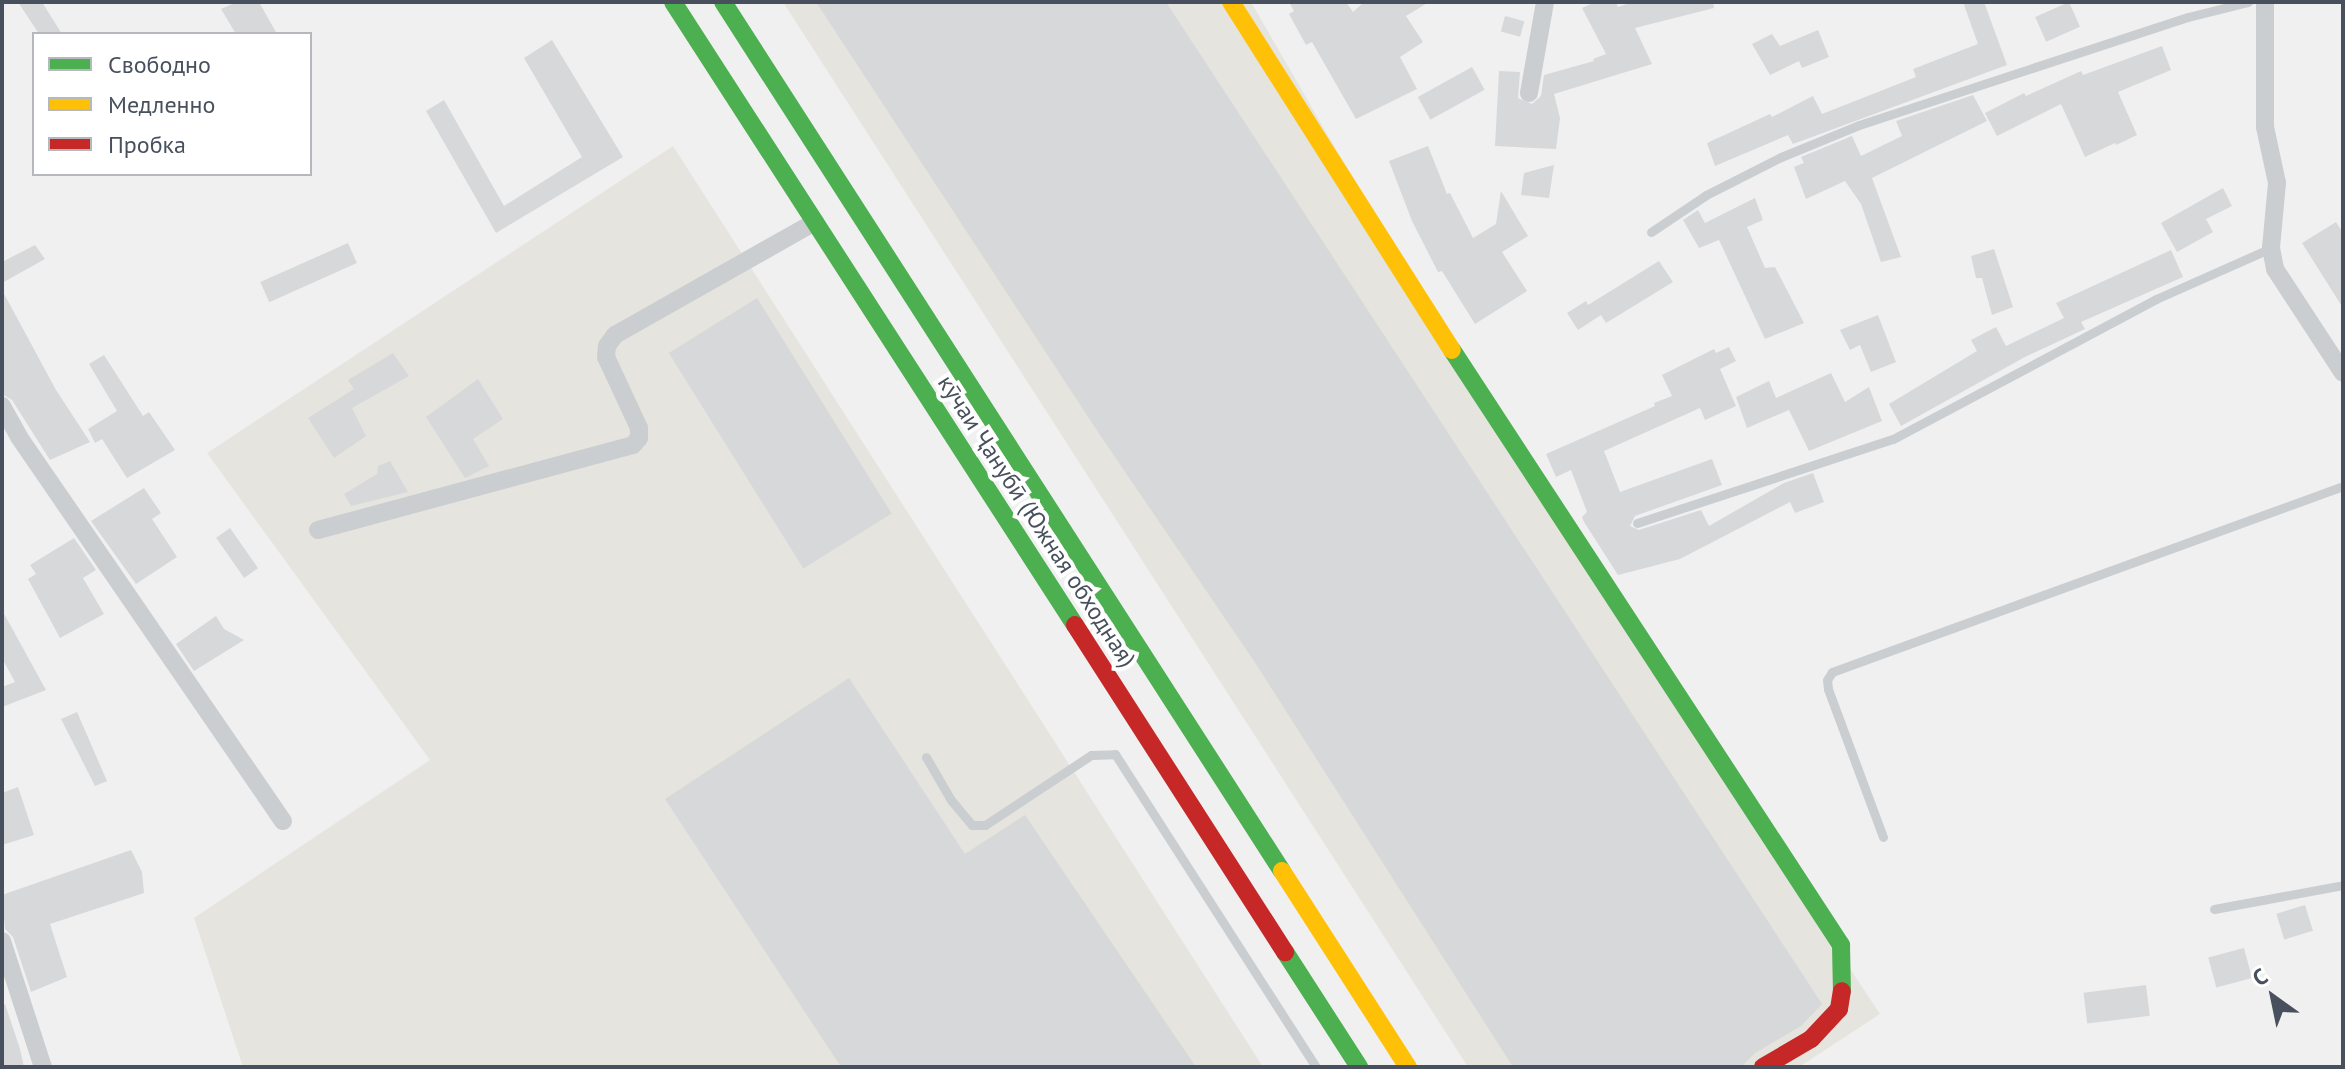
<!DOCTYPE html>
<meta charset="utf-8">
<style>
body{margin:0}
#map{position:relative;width:2345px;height:1069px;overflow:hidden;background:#f0f0f0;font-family:"PT Sans",sans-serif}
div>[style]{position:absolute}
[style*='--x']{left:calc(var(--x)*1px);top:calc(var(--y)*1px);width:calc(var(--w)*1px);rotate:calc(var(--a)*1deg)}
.commercial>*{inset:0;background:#e5e4de}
.building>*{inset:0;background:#d7d8da;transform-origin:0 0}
.lane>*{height:9px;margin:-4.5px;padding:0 4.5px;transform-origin:4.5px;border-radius:4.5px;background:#cbced1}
.street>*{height:18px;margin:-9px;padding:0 9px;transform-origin:9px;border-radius:9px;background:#cbced1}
.fast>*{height:18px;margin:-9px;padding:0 9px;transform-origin:9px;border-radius:9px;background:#4caf50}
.slow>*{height:18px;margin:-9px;padding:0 9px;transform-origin:9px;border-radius:9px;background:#ffc107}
.jam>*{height:18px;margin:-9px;padding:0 9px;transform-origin:9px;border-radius:9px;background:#c62828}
span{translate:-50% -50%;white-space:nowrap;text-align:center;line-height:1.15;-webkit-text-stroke:8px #fff;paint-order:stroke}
.street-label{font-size:24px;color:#47505c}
.frame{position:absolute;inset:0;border:4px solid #47505c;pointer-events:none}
.legend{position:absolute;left:32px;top:32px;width:280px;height:144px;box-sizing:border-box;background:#fff;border:2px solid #b5b9be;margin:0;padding:10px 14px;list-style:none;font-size:24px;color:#47505c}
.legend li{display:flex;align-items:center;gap:16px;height:40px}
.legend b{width:40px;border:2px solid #b5b9be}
.north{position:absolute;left:2233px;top:957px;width:80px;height:80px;-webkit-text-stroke:6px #fff;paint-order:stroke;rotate:327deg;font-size:22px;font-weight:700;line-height:32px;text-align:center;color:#47505c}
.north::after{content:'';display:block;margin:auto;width:28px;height:36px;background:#47505c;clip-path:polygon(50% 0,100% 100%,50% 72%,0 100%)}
</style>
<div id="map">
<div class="commercial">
<i style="clip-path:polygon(783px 2px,1251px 2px,1334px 146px,1732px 791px,1880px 1014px,1799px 1067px,1468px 1067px)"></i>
<i style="clip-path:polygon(673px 146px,1263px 1067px,243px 1067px,194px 918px,430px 760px,207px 453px)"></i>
</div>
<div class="building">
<i style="clip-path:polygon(18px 2px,42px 2px,62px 34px,39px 34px)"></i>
<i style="clip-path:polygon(237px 2px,259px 2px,277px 34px,236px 34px,221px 9px)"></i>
<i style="clip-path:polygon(816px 2px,1166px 2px,1822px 1004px,1801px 1026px,1755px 1053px,1741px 1067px,1513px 1067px,1254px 661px,1102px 438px)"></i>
<i style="clip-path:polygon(1289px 2px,1346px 2px,1353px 12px,1364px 2px,1429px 2px,1406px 16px,1423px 42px,1400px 57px,1417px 89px,1356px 119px,1312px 42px,1306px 45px,1289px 14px,1294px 11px)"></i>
<i style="clip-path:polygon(1595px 2px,1616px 2px,1618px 7px,1633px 2px,1713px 2px,1714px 8px,1635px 28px,1652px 64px,1554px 94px,1560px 118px,1556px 149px,1495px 146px,1499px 71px,1520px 72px,1518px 98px,1532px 104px,1541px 96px,1544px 75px,1594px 61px,1593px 59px,1606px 54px,1582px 8px)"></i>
<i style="clip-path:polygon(1963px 2px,1984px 2px,2007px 65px,1793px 144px,1788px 135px,1715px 166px,1707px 143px,1770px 114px,1772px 117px,1813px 96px,1822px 114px,1916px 77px,1913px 69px,1978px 44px)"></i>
<i style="left:2069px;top:2px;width:27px;height:37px;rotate:66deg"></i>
<i style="left:1505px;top:16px;width:20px;height:16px;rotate:15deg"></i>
<i style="clip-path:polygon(1818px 30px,1829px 57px,1802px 68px,1799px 61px,1770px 75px,1752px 44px,1772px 34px,1780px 46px)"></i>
<i style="clip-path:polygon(552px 40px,623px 157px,496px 233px,426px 111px,444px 100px,504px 206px,582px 157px,524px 58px)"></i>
<i style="clip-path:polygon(2162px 46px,2171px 70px,2118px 92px,2137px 135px,2116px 145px,2115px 143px,2085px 157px,2061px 104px,1997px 136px,1985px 113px,2024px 93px,2026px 96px,2081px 71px,2083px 75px)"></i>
<i style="left:1472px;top:67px;width:26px;height:62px;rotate:61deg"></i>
<i style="clip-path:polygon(1973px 95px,1987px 121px,1872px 178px,1901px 257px,1881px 262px,1861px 204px,1845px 181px,1806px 199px,1794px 167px,1804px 163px,1801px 157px,1852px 136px,1861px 156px,1902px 136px,1896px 121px)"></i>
<i style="clip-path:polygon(1428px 146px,1447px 194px,1450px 193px,1473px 238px,1496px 224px,1501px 191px,1528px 236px,1502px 252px,1527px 291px,1475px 324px,1442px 271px,1438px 272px,1412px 221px,1389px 161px)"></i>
<i style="clip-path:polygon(1554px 165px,1549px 198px,1521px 195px,1524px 173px)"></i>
<i style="clip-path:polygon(2223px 188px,2232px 206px,2206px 219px,2213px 232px,2177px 252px,2161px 223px)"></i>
<i style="clip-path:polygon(1755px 198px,1763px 220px,1747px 227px,1765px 268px,1775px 267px,1804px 323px,1765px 339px,1719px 240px,1699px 248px,1683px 220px,1698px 210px,1705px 223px)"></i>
<i style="clip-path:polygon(2336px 222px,2343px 233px,2343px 308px,2302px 243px)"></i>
<i style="left:348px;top:243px;width:22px;height:96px;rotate:66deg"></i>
<i style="clip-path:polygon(35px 245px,45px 259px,2px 283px,2px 262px)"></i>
<i style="clip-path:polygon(1994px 249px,2013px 307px,1992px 315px,1982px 278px,1976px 278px,1971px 256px)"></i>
<i style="clip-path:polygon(2171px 250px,2183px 277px,2081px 322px,2085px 329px,2023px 358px,1901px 426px,1889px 404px,1977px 351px,1971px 340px,1996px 327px,2006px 346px,2064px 318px,2056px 303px)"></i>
<i style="clip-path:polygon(1659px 261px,1673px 282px,1606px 323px,1601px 315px,1578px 330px,1567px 313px,1586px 301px,1588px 305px)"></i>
<i style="clip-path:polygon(2px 290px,56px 390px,90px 442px,50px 460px,12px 400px,2px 394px)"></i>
<i style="left:757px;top:298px;width:254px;height:104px;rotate:58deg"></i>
<i style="clip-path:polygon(1878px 315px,1896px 362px,1871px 372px,1860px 345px,1850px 350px,1840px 330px)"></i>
<i style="clip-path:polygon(1729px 347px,1736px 361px,1720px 369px,1736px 406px,1705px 420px,1700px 408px,1604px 451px,1620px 492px,1712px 459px,1722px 485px,1635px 516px,1630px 526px,1639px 530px,1701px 510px,1709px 526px,1784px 483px,1813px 473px,1824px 502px,1795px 513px,1790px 502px,1680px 559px,1618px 575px,1584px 522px,1582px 517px,1587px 512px,1571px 470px,1556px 477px,1546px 454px,1655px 406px,1654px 403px,1672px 396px,1662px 375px,1714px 349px,1716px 353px)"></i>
<i style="clip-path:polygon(393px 353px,409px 376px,352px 408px,366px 436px,334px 458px,308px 418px,354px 389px,348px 380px)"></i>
<i style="clip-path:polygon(104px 355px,143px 416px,149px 412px,175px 450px,127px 478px,102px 439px,95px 443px,88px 429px,117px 411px,89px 364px)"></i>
<i style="clip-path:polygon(1831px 373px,1845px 402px,1869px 387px,1882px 421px,1809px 451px,1789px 410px,1747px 428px,1736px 397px,1769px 381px,1776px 398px)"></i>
<i style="clip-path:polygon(478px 379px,503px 419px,473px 439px,489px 466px,465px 478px,426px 417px)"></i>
<i style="clip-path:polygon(390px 461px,408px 492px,351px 506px,344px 494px,377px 474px,378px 466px)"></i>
<i style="clip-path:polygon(144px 488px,161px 513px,152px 519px,177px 557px,136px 584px,91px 521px)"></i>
<i style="left:230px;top:528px;width:49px;height:17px;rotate:55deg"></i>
<i style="clip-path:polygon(74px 538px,96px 570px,83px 578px,104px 614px,60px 638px,28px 579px,36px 574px,30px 565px)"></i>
<i style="clip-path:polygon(2px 610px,46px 690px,2px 707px,2px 687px,15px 682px,2px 658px)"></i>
<i style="clip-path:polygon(216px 616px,224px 629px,244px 640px,194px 671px,176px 644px)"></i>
<i style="clip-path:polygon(849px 678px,965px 854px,1025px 815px,1196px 1067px,841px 1067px,665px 799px)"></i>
<i style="clip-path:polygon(77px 712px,107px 781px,95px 786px,61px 719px)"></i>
<i style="clip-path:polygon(18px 787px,34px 835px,2px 845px,2px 793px)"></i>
<i style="clip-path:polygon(131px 850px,142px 872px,144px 893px,50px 924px,67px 977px,31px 992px,13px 937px,5px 929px,2px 895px)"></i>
<i style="left:2305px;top:905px;width:27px;height:30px;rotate:73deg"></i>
<i style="left:2244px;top:948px;width:31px;height:37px;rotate:75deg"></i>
<i style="left:2146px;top:985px;width:31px;height:63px;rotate:83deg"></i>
<i style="clip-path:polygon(5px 1004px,20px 1049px,24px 1067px,2px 1067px,2px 1005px)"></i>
</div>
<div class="lane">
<i style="--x:1651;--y:232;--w:66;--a:-33.9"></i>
<i style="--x:1706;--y:195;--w:84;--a:-26.9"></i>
<i style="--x:1781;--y:157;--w:84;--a:-22.3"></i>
<i style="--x:1859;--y:125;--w:346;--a:-18.2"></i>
<i style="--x:2188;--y:17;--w:62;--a:-14"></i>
<i style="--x:1637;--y:523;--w:269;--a:-18.2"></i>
<i style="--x:1893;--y:439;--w:298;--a:-28"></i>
<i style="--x:2156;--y:299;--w:126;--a:-23.9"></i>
<i style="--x:926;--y:757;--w:50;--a:59.8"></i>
<i style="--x:951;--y:800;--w:33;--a:50"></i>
<i style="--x:972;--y:825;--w:13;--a:0"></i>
<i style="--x:985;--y:825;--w:127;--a:-33.4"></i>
<i style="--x:1091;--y:755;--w:24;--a:-2"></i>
<i style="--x:1115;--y:754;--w:372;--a:57.3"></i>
<i style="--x:1883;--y:837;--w:158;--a:-110.4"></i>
<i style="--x:1828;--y:689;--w:9;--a:-96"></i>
<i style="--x:1827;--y:680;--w:9;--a:-58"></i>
<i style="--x:1832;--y:672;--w:544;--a:-20"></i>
<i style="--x:2214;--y:909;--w:131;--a:-10.5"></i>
</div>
<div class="street">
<i style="--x:2265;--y:2;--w:125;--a:90"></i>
<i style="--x:2265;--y:127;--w:57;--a:77.9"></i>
<i style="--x:2277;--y:183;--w:65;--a:95.3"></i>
<i style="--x:2271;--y:248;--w:21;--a:79"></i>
<i style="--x:2275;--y:269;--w:124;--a:56.8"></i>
<i style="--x:1529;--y:93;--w:92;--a:-80"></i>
<i style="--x:2;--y:406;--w:35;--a:61"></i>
<i style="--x:19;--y:437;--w:466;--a:55.5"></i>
<i style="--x:318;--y:530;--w:326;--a:-15.1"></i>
<i style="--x:633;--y:445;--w:9;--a:-49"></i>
<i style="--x:639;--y:438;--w:10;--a:-90"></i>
<i style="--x:639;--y:428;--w:78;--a:-114.9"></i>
<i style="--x:606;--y:357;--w:11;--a:-85"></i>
<i style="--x:607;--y:346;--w:14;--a:-54"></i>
<i style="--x:615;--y:335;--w:230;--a:-29.5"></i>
<i style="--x:2;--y:941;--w:133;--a:72"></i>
</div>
<div class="fast">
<i style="--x:673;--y:2;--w:741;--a:57.17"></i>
<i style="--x:723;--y:2;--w:1033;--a:57.25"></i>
<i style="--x:1452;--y:350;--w:711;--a:56.82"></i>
<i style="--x:1841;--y:945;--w:46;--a:88.8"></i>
<i style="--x:1285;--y:952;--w:137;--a:57.2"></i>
</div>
<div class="slow">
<i style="--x:1231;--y:2;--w:412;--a:57.6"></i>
<i style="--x:1282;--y:871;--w:233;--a:57.3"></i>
</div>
<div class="jam">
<i style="--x:1075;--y:625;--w:389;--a:57.3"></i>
<i style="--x:1763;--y:1067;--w:56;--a:-30.3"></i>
<i style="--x:1811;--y:1039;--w:41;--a:-47"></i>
<i style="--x:1839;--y:1009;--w:18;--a:-81"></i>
</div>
<div class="street-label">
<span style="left:1037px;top:521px;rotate:57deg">кӯчаи Ҷанубӣ (Южная обходная)</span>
</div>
<div class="frame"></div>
<ul class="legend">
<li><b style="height:10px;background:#4caf50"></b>Свободно</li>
<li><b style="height:10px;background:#ffc107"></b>Медленно</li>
<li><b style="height:10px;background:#c62828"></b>Пробка</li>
</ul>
<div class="north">С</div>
</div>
